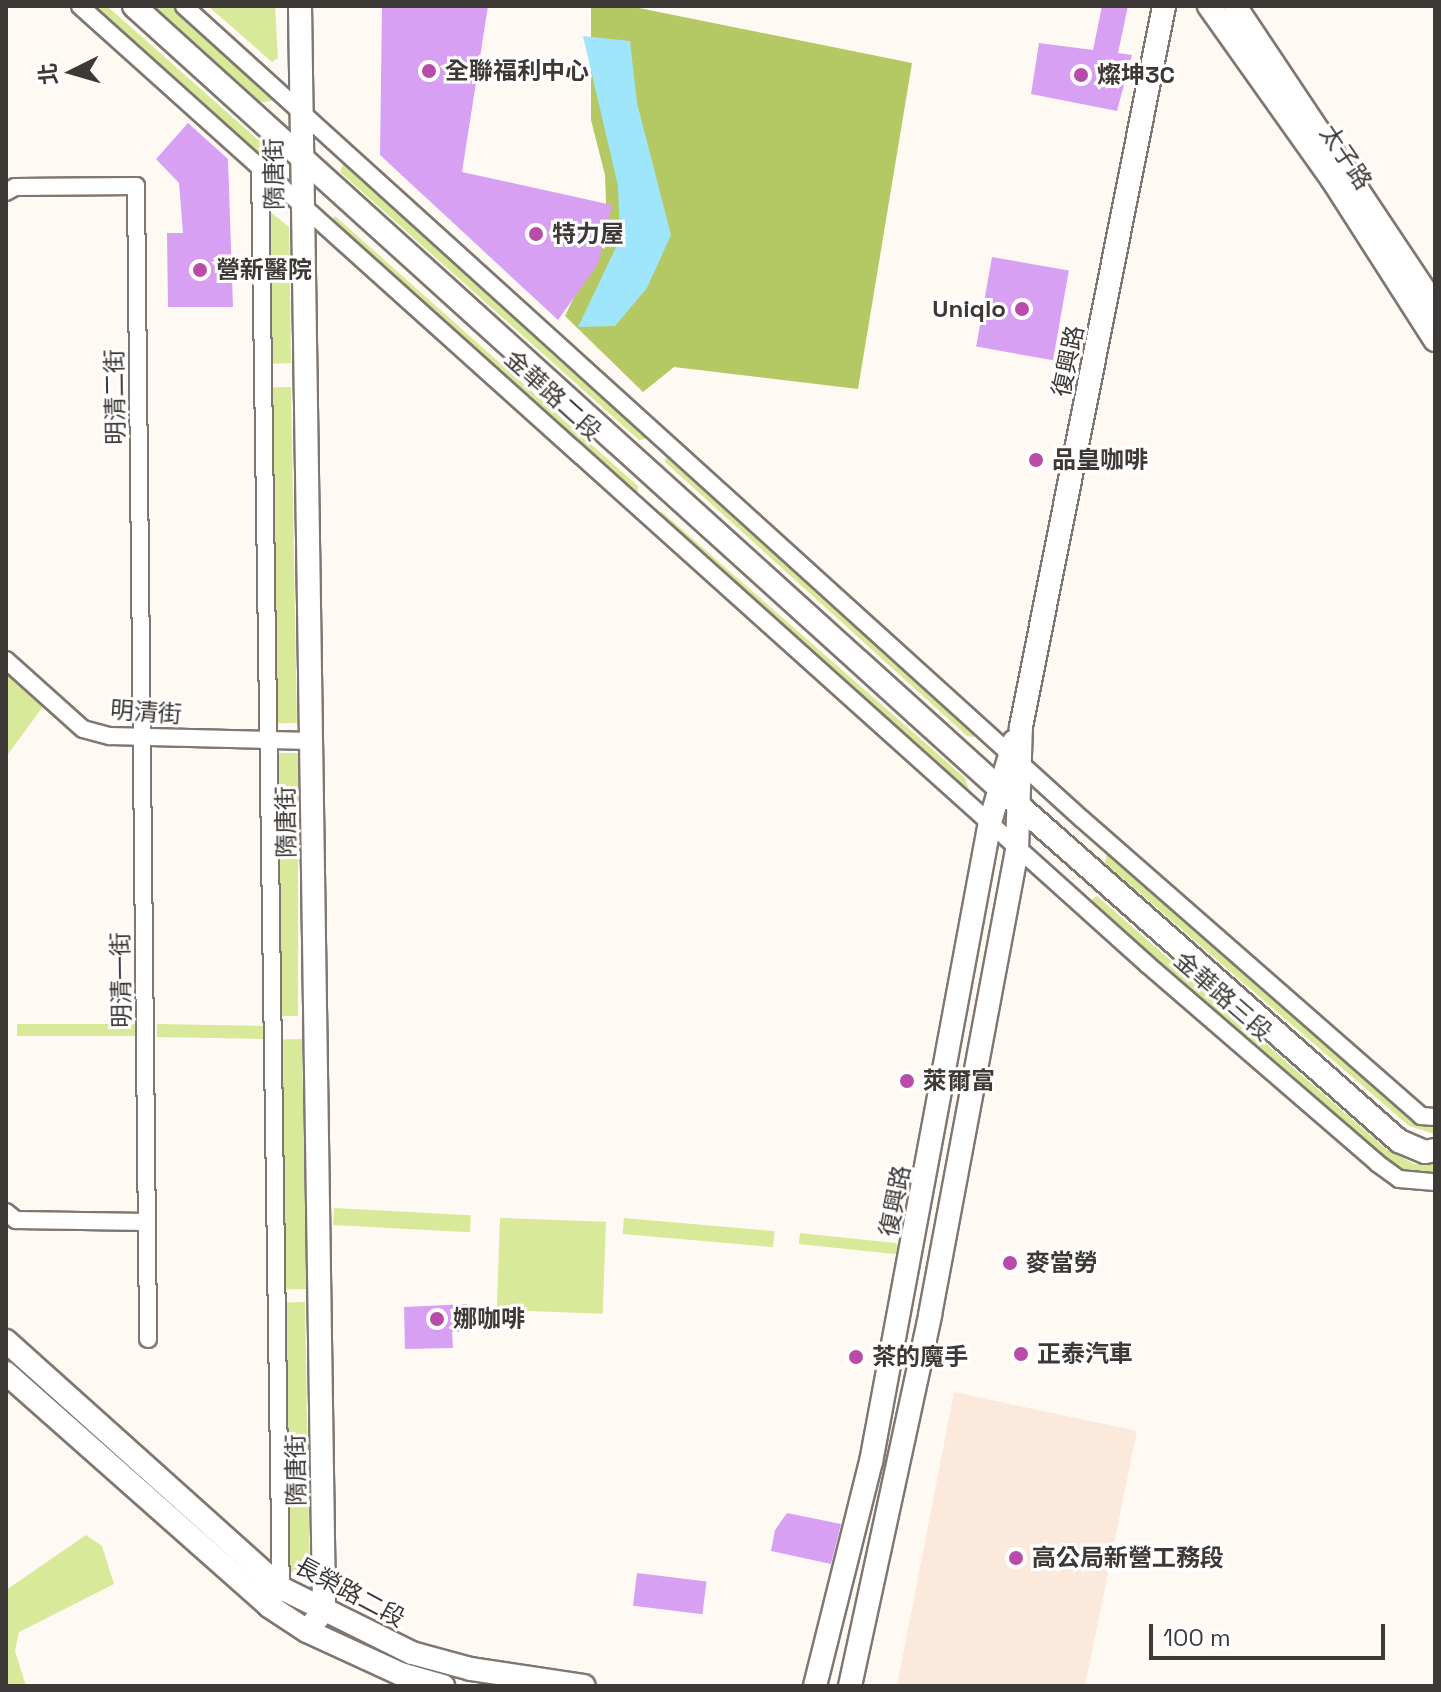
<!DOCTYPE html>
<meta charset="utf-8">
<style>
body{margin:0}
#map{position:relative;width:1441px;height:1692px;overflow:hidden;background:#fff9f4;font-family:"Space Grotesk","Noto Sans TC",sans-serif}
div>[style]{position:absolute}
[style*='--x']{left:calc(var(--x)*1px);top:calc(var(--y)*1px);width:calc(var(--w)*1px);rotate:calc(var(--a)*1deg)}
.built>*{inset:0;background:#fbe9dc}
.green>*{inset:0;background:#d8e999;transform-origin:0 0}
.forest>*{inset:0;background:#b4c863}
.water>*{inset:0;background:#9fe6fd}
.building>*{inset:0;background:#d8a0f3;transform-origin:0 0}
.roads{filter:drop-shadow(2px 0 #807770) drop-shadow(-2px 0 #807770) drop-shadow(0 2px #807770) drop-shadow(0 -2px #807770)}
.street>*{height:16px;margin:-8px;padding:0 8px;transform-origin:8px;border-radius:8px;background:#fff}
.secondary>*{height:22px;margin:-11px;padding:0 11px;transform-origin:11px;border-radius:11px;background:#fff}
.dots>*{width:22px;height:22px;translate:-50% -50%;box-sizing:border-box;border:4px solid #fff;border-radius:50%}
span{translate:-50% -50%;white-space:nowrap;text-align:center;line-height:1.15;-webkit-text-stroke:6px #fff;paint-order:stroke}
.poi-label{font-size:24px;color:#3d3936;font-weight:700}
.left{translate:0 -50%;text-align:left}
.right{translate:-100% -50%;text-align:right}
.street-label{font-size:24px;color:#3d3936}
.frame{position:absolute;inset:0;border:8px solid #3d3936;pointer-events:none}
.north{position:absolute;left:32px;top:32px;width:80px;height:80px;-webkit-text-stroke:6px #fff;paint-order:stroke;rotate:265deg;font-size:22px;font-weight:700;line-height:32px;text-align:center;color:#3d3936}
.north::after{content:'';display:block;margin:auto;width:28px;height:36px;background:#3d3936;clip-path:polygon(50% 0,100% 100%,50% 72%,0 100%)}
.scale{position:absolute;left:1149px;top:1624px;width:236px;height:36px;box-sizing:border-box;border:4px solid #3d3936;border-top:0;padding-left:10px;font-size:24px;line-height:28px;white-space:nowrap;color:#3d3936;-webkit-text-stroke:6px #fff;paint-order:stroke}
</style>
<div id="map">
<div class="built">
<i style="clip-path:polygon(954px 1392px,1137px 1431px,1085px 1686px,897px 1686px)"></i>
</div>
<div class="green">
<i style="clip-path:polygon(84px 6px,107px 6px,273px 153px,275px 163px,267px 165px)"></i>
<i style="clip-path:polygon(153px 6px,176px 6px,273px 101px,261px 102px)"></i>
<i style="clip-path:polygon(208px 6px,275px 6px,278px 58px,272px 62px)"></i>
<i style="clip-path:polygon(344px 160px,647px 435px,645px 439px,639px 440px,340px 172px)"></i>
<i style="clip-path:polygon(263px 206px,289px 227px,291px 363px,267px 364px)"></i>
<i style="clip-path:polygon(335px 216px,638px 486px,638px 494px,634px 496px,330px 221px)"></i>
<i style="left:291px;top:387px;width:336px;height:24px;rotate:89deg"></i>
<i style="clip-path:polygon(667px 453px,977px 732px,974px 737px,967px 736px,665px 462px)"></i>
<i style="clip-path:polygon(661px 511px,965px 778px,970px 793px,658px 516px)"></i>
<i style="clip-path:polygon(6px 660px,47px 701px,6px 757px)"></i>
<i style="left:273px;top:753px;width:25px;height:263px"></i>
<i style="clip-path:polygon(1107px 851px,1435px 1124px,1435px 1134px,1409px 1126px,1105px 863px)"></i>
<i style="clip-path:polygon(1097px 896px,1385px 1148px,1414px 1164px,1435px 1164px,1435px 1177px,1397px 1172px,1088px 902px)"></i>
<i style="left:17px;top:1024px;width:122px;height:12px"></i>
<i style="left:157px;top:1024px;width:111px;height:13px;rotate:1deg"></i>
<i style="left:302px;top:1039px;width:250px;height:24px;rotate:89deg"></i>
<i style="left:334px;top:1208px;width:137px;height:17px;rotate:3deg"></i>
<i style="left:500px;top:1218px;width:106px;height:92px;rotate:2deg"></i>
<i style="left:624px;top:1218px;width:151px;height:16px;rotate:5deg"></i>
<i style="left:800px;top:1233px;width:98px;height:11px;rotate:6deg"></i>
<i style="left:305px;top:1302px;width:270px;height:24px;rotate:89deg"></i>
<i style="clip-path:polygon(86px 1535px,102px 1546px,114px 1584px,19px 1632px,15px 1651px,26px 1686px,6px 1686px,6px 1590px)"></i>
</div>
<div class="forest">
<i style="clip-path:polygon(591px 6px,629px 6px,912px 63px,858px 389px,674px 367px,643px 392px,565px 316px,607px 228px,605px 175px,591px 120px)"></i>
</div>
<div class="water">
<i style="clip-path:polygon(583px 36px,630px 41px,637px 103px,671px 235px,647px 288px,615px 326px,578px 327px,620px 239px,618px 186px)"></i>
</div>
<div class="building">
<i style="clip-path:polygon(382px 6px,488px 6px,462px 172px,612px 205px,598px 264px,558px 320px,380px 155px)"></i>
<i style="clip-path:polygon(1102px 6px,1128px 6px,1118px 53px,1132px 55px,1117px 111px,1031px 94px,1039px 43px,1093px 50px)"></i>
<i style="clip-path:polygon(188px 123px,228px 159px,233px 307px,168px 307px,167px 233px,183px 233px,179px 183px,156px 159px)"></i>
<i style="left:992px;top:257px;width:78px;height:91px;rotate:10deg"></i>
<i style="clip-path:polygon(468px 1304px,469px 1331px,452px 1332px,453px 1348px,405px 1349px,404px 1307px)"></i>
<i style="clip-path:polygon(787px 1513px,841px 1524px,831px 1564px,771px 1551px,775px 1530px)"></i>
<i style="left:637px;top:1573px;width:70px;height:33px;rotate:7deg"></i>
</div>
<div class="roads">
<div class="street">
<i style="--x:80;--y:6;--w:1435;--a:41.92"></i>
<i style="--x:1148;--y:965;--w:303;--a:40.8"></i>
<i style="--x:1377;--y:1163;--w:27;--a:36"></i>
<i style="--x:1399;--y:1179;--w:36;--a:5"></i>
<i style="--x:184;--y:6;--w:1211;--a:42.16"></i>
<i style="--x:1082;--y:819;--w:451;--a:41.2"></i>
<i style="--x:1421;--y:1116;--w:14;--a:4"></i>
<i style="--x:260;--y:167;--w:1426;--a:89.16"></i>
<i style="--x:6;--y:192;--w:10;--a:-29"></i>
<i style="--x:15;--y:187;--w:121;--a:-0.5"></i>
<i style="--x:136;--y:186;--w:1153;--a:89.4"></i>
<i style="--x:6;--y:660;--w:103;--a:41.9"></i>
<i style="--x:83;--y:729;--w:28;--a:15"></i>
<i style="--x:110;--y:736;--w:201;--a:1.4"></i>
<i style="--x:6;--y:1212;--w:13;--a:39"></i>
<i style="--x:16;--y:1220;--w:131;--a:0.9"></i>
</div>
<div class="secondary">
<i style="--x:134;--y:6;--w:1167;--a:42.12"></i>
<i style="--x:1000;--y:789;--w:532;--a:41.42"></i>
<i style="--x:1399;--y:1141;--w:28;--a:23"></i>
<i style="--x:1425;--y:1152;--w:10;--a:-11"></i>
<i style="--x:300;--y:6;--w:1604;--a:89.14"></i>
<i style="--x:324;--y:1610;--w:27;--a:129"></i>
<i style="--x:1209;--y:6;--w:212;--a:54.6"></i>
<i style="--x:1332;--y:179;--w:191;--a:57.4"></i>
<i style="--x:1235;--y:6;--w:361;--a:56.3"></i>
<i style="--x:6;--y:1341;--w:370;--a:41.9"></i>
<i style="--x:281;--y:1588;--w:146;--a:26.4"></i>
<i style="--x:412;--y:1653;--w:61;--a:15.2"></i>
<i style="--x:471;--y:1669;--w:114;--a:8.6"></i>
<i style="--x:6;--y:1373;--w:351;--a:41.5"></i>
<i style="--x:269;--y:1606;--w:45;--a:33.3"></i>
<i style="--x:307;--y:1631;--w:103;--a:24.6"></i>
<i style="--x:401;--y:1674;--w:44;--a:15.9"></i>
<i style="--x:815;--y:1686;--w:231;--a:-76"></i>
<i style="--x:871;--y:1462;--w:651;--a:-79.47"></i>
<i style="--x:990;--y:822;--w:84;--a:-73.3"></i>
<i style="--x:850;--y:1686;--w:380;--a:-77.8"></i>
<i style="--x:930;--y:1315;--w:472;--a:-79.4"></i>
<i style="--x:1017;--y:851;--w:124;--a:-88.2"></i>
<i style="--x:1021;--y:727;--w:735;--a:-78.78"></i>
</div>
</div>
<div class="dots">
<i style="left:429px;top:71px;background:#b94ba9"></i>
<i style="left:1081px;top:75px;background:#b94ba9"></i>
<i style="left:536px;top:234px;background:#b94ba9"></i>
<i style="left:200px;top:270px;background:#b94ba9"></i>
<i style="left:1022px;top:309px;background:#b94ba9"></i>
<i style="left:1036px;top:460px;background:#b94ba9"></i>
<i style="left:907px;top:1081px;background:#b94ba9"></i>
<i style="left:1010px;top:1263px;background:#b94ba9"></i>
<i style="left:437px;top:1319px;background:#b94ba9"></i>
<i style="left:1021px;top:1354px;background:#b94ba9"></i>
<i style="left:856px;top:1357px;background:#b94ba9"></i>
<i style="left:1016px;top:1558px;background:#b94ba9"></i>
</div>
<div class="poi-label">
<span class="left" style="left:445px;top:71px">全聯福利中心</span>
<span class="left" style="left:1097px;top:75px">燦坤3C</span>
<span class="left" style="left:552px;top:234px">特力屋</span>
<span class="left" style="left:216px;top:270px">營新醫院</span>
<span class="right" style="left:1006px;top:309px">Uniqlo</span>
<span class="left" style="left:1052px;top:460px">品皇咖啡</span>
<span class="left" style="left:923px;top:1081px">萊爾富</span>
<span class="left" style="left:1026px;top:1263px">麥當勞</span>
<span class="left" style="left:453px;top:1319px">娜咖啡</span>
<span class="left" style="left:1037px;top:1354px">正泰汽車</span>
<span class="left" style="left:872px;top:1357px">茶的魔手</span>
<span class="left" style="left:1032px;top:1558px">高公局新營工務段</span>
</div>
<div class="street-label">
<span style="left:1346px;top:157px;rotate:56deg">太子路</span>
<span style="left:274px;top:174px;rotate:-91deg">隋唐街</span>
<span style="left:1068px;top:361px;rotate:-78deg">復興路</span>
<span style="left:553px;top:395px;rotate:42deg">金華路二段</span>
<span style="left:115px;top:397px;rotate:-91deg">明清二街</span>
<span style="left:146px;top:712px;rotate:4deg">明清街</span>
<span style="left:286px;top:822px;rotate:-91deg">隋唐街</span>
<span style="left:121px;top:980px;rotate:-91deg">明清一街</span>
<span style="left:1223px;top:996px;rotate:41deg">金華路三段</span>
<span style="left:895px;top:1201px;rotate:-79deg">復興路</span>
<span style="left:296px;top:1470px;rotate:-91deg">隋唐街</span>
<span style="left:350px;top:1592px;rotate:28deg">長榮路二段</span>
</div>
<div class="frame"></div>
<div class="north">北</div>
<div class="scale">100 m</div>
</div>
